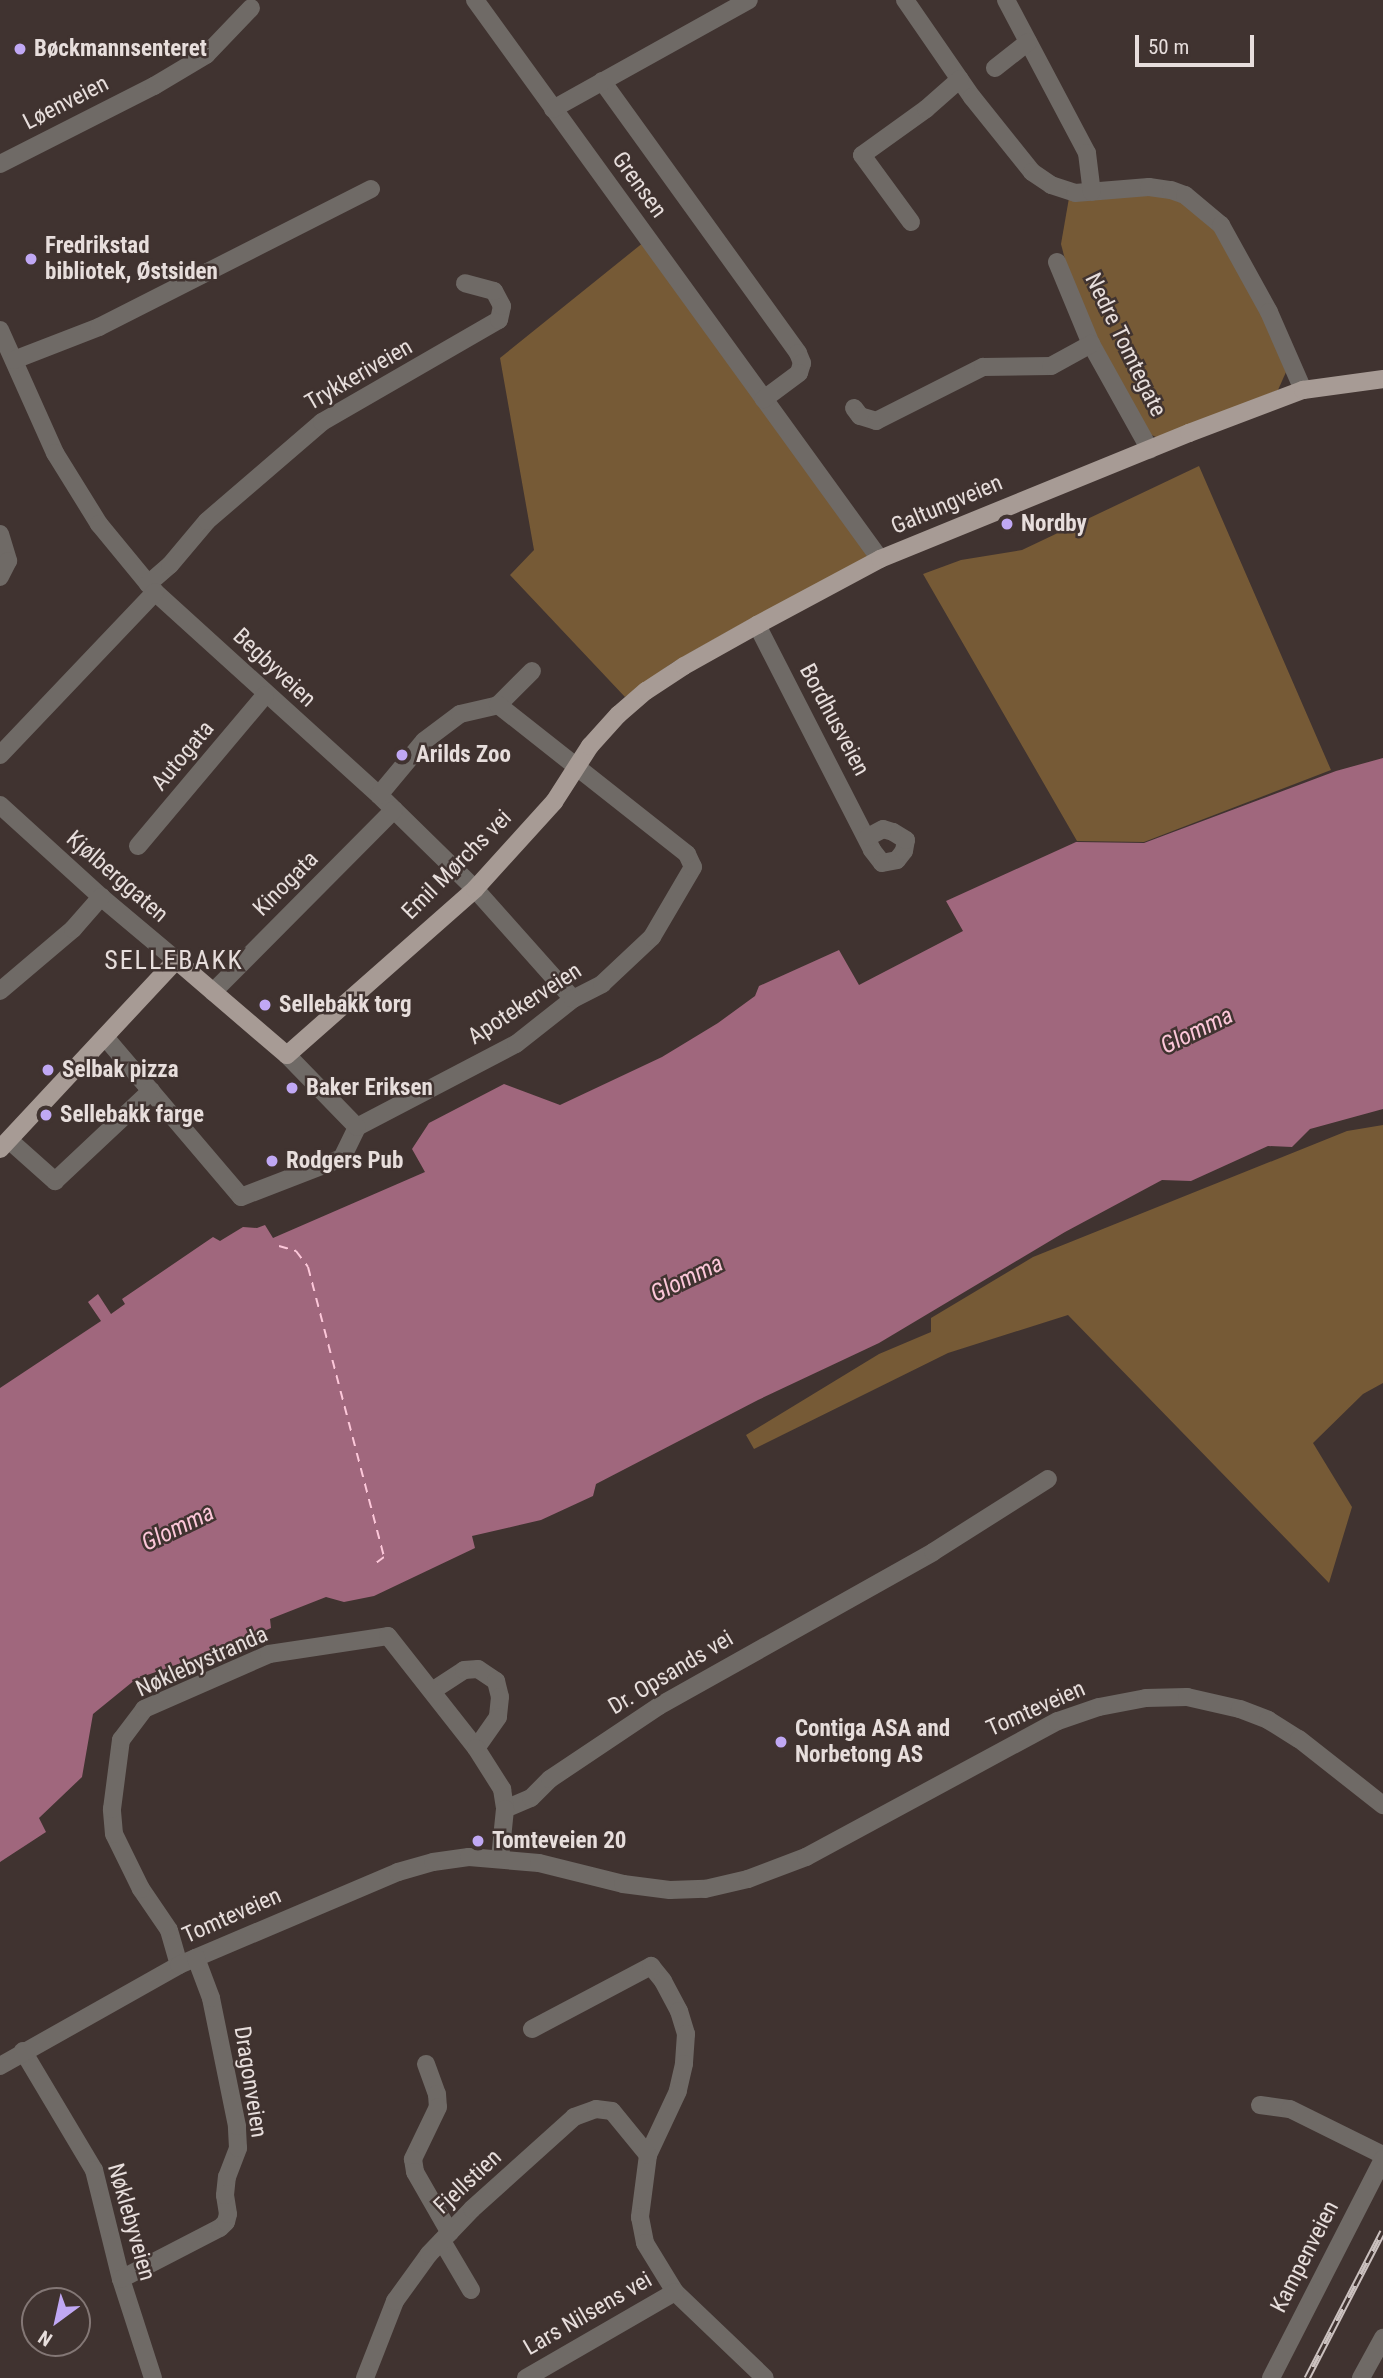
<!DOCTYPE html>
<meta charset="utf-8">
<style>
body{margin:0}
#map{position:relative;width:1383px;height:2378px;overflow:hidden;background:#403330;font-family:"Roboto Condensed",sans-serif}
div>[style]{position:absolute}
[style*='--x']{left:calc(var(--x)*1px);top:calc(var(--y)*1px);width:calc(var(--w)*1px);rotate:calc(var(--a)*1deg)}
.green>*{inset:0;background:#765a36}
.water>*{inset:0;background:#a0677d}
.ferry>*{height:2px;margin-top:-1px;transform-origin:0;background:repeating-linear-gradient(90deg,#fcc7d9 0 9px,transparent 0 16px)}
.minor>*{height:18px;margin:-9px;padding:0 9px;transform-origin:9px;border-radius:9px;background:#6f6a66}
.major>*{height:18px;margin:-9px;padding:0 9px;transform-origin:9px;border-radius:9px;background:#a79b95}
.rail>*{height:7px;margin-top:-3.5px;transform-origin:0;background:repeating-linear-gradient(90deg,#403330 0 13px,#cbc1bf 0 26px);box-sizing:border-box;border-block:2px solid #cbc1bf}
.dots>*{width:19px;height:19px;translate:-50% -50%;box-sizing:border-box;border:4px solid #403330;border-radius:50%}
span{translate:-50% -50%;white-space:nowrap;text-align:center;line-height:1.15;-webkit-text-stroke:5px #403330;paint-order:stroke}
.poi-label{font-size:23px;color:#e7dedc;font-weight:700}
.left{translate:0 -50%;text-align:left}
.street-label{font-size:23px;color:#e7dedc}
.water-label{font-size:24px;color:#fcc7d9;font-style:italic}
.quarter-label{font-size:26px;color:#e7dedc;letter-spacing:2px}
.north{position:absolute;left:21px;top:2287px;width:70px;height:70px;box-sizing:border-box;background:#403330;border:2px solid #837775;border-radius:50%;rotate:213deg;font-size:19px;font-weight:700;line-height:28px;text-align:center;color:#e7dedc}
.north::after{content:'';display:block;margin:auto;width:24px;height:32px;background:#c0a8f4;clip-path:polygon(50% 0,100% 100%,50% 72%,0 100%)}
.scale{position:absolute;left:1135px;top:35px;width:119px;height:32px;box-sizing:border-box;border:4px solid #e7dedc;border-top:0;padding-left:9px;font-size:21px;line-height:24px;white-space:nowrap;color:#e7dedc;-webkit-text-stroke:5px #403330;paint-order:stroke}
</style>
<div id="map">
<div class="green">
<i style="clip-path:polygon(1160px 193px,1191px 207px,1215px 230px,1266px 323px,1286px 372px,1278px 390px,1158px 438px,1147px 433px,1094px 334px,1068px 271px,1061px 244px,1069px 198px)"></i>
<i style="clip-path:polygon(644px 242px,872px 556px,752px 618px,672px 663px,625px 697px,510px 575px,534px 550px,500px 358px)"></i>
<i style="clip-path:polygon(1199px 466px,1331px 770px,1144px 842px,1077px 841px,923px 574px,961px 560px,1022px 550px)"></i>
<i style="clip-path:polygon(1383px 1125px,1383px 1383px,1363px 1394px,1313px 1443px,1352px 1507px,1329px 1583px,1068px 1315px,948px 1353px,754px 1449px,746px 1435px,879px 1354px,931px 1332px,931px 1318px,1033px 1257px,1347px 1131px)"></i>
</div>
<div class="water">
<i style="clip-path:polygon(1383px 758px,1383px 1109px,1310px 1129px,1292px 1147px,1268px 1146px,1191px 1181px,1162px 1180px,1065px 1232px,879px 1343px,758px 1400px,596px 1484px,593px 1496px,541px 1520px,472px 1536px,475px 1548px,374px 1596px,344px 1602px,326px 1597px,270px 1619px,271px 1628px,232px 1645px,136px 1679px,93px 1714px,82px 1777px,39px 1818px,46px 1832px,0 1862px,0 1388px,101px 1321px,88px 1302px,98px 1294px,111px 1314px,125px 1304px,122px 1299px,213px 1237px,220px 1241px,243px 1227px,257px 1228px,265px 1225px,273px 1238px,425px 1172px,412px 1149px,429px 1123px,504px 1084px,560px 1105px,662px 1057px,718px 1023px,755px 996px,759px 986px,839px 950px,859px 985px,963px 931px,946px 901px,1076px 842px,1144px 843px,1336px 771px)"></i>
</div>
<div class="ferry">
<i style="--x:279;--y:1246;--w:18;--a:16"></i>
<i style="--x:296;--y:1251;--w:20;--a:53"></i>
<i style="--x:308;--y:1267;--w:300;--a:75.3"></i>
<i style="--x:384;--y:1557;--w:15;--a:143"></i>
</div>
<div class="minor">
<i style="--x:475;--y:0;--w:690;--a:54.08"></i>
<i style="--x:905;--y:0;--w:118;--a:55.4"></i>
<i style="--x:972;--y:97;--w:96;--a:51.3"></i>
<i style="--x:1032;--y:172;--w:23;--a:34"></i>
<i style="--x:1051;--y:185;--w:25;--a:18"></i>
<i style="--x:1075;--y:193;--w:74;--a:-4.6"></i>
<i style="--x:1149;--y:187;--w:22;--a:8"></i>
<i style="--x:1171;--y:190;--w:15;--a:20"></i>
<i style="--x:1185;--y:195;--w:47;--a:39.8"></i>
<i style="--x:1221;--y:225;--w:99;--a:61.1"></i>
<i style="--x:1269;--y:312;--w:85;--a:66.4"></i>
<i style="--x:1006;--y:0;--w:173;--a:62.1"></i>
<i style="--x:1087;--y:153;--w:39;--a:83"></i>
<i style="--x:995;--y:68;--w:42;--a:-38.2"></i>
<i style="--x:602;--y:81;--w:335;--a:54.2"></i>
<i style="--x:798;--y:353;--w:11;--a:68"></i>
<i style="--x:802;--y:363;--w:10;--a:107"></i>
<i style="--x:799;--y:373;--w:44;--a:143.4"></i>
<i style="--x:553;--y:109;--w:224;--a:-29.1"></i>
<i style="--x:0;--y:164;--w:173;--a:-26.9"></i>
<i style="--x:154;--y:86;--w:61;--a:-30.8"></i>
<i style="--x:206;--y:55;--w:65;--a:-46.2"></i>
<i style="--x:911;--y:222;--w:83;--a:-126.2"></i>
<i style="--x:862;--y:155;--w:79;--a:-35.7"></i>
<i style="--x:926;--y:109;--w:45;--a:-41.4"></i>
<i style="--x:1057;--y:262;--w:89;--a:67.5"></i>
<i style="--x:1091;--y:344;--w:121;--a:60.9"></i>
<i style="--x:0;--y:330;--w:135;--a:65.9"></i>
<i style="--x:55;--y:453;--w:84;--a:58.2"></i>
<i style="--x:99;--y:524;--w:88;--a:50.5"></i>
<i style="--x:155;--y:592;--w:302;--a:42.2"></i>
<i style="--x:379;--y:795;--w:134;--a:44.4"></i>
<i style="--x:475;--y:889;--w:147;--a:48.3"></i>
<i style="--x:14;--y:360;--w:91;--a:-21.2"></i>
<i style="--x:99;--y:327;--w:305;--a:-26.9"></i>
<i style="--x:854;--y:408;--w:10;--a:53"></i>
<i style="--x:860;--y:416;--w:17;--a:17"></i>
<i style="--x:876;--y:421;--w:120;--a:-26.8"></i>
<i style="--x:983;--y:367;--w:68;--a:-0.8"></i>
<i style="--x:1051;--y:366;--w:46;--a:-28.8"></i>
<i style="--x:0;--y:534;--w:28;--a:73"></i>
<i style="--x:8;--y:561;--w:18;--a:117"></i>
<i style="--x:148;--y:584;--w:29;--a:-41"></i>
<i style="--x:170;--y:565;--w:57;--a:-49.9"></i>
<i style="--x:207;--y:521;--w:152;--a:-40.7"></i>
<i style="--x:322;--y:422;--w:204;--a:-30"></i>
<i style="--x:499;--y:320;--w:14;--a:-78"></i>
<i style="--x:502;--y:306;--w:17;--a:-118"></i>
<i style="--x:494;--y:291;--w:30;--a:-165"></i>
<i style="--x:757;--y:625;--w:253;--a:62.9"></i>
<i style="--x:872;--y:850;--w:16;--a:52"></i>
<i style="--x:882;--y:863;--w:15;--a:-11"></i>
<i style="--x:897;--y:860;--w:11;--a:-52"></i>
<i style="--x:904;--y:851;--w:11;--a:-80"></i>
<i style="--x:906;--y:840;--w:15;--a:-148"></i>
<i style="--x:893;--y:832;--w:10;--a:-163"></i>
<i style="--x:883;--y:829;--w:17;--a:152"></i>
<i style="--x:0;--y:755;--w:225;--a:-46.4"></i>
<i style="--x:379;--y:795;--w:70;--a:-50.2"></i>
<i style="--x:424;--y:741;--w:45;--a:-36.9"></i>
<i style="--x:460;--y:714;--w:39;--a:-13"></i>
<i style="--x:498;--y:705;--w:48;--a:-45"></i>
<i style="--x:0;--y:805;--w:137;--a:42.3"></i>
<i style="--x:101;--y:897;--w:98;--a:40"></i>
<i style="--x:138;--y:846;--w:197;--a:-49.9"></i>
<i style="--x:0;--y:991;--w:96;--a:-40.3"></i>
<i style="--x:73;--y:929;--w:43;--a:-48.8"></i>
<i style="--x:213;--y:992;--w:257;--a:-45.2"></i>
<i style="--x:105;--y:1037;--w:210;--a:49.6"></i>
<i style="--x:241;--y:1197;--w:108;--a:-21.1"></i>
<i style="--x:342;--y:1158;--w:34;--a:-64"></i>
<i style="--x:357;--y:1127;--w:179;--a:-27.6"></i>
<i style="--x:516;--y:1044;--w:73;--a:-38.3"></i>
<i style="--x:573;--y:999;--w:33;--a:-27"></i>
<i style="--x:602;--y:984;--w:69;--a:-43.2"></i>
<i style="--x:652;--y:937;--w:81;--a:-59.6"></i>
<i style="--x:693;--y:867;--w:14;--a:-115"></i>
<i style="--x:687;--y:854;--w:241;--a:-141.7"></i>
<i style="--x:287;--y:1055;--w:100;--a:45.8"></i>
<i style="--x:9;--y:1140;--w:62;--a:41.7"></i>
<i style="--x:55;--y:1181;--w:132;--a:-43.2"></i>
<i style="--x:432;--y:1691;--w:38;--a:-33"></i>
<i style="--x:464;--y:1670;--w:14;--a:-4"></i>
<i style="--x:478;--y:1669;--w:22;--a:34"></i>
<i style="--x:496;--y:1681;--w:16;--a:76"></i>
<i style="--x:500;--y:1697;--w:20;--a:96"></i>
<i style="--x:498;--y:1717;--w:38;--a:125"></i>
<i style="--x:505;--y:1809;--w:28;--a:-23"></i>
<i style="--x:531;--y:1798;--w:27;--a:-45"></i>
<i style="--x:550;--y:1779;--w:131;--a:-33.8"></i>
<i style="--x:659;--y:1706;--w:314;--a:-29.3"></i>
<i style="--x:933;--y:1552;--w:136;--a:-32.4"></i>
<i style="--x:179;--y:1965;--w:36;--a:-106"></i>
<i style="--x:169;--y:1930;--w:50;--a:-124.3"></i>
<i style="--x:141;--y:1889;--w:61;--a:-116.1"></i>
<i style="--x:114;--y:1834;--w:25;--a:-95"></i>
<i style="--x:112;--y:1809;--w:70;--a:-82.6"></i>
<i style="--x:121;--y:1740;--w:39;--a:-53"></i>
<i style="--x:144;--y:1709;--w:137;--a:-23.7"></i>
<i style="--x:269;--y:1654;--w:120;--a:-8.6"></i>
<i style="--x:388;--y:1636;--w:142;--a:51.8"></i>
<i style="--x:476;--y:1748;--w:49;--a:57.6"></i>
<i style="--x:502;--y:1789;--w:20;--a:81"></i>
<i style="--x:505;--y:1809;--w:49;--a:95.8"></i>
<i style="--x:532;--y:2029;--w:135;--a:-27.9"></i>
<i style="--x:651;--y:1966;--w:19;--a:51"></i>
<i style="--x:663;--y:1981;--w:34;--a:62"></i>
<i style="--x:679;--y:2011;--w:24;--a:73"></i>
<i style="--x:686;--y:2034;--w:30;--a:94"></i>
<i style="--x:684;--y:2064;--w:28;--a:103"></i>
<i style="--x:678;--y:2091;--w:71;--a:115.1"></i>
<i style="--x:648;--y:2155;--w:63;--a:97.4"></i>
<i style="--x:640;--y:2217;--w:26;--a:79"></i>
<i style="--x:645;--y:2243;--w:57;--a:58.5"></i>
<i style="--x:675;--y:2292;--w:124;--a:43.7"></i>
<i style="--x:23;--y:2051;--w:139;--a:59.2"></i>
<i style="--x:94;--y:2170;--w:112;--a:76.1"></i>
<i style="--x:121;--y:2279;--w:104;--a:72.1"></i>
<i style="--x:426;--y:2064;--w:32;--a:70"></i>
<i style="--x:437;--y:2094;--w:13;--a:86"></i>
<i style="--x:438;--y:2107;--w:58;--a:115.7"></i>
<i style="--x:413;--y:2159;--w:13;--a:81"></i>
<i style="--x:415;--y:2172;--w:70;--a:60.2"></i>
<i style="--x:0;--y:2066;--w:206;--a:-29.4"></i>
<i style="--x:179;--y:1965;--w:238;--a:-23"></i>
<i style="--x:398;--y:1872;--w:36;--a:-16"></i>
<i style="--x:433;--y:1862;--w:36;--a:-8"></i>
<i style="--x:469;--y:1857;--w:70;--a:4.9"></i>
<i style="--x:539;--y:1863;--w:87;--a:14"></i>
<i style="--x:623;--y:1884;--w:47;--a:7.3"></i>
<i style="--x:670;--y:1890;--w:35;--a:-2"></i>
<i style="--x:705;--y:1889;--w:44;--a:-13.1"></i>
<i style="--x:748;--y:1879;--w:62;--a:-20.8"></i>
<i style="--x:806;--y:1857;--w:286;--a:-28.4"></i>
<i style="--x:1058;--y:1721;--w:43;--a:-18.9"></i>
<i style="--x:1099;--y:1707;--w:48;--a:-10.8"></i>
<i style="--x:1146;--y:1698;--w:41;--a:-1.4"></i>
<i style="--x:1187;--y:1697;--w:54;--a:12.8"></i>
<i style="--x:1240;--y:1709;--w:30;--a:21"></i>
<i style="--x:1268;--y:1720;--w:36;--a:32"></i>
<i style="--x:1299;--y:1739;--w:107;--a:38.2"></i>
<i style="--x:1260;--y:2105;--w:30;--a:8"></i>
<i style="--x:1290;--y:2109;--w:104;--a:26.3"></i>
<i style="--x:442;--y:2241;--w:57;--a:59.4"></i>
<i style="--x:121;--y:2279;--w:111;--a:-27.3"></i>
<i style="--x:220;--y:2228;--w:8;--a:-45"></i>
<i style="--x:226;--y:2222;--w:8;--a:-76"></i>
<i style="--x:228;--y:2214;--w:19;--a:-99"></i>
<i style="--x:225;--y:2195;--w:18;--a:-84"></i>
<i style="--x:227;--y:2177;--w:31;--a:-69"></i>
<i style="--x:238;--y:2148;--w:22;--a:-93"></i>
<i style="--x:237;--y:2126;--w:131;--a:-101.5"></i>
<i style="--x:211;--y:1998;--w:43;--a:-110.6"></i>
<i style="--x:365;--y:2378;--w:83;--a:-68.7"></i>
<i style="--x:395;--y:2301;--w:58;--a:-54.1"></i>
<i style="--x:429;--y:2254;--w:62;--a:-46.3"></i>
<i style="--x:472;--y:2209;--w:137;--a:-42"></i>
<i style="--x:574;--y:2117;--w:23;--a:-20"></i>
<i style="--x:596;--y:2109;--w:16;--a:7"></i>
<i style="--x:612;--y:2111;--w:57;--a:50.7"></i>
<i style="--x:526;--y:2378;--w:172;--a:-30"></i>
<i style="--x:1271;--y:2378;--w:246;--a:-62.9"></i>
<i style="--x:1361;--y:2378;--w:46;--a:-61.2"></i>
</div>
<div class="major">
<i style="--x:0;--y:1149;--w:258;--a:-47"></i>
<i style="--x:176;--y:960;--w:146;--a:40.6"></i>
<i style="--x:287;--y:1055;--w:251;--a:-41.4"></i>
<i style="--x:475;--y:889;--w:118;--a:-47.8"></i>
<i style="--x:554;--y:802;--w:67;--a:-57.3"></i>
<i style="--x:590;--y:746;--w:42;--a:-47.9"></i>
<i style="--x:618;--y:715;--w:37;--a:-41"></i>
<i style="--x:646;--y:691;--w:45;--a:-33.3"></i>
<i style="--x:684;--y:666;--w:84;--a:-29.3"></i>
<i style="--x:757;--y:625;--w:140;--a:-28.2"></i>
<i style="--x:880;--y:559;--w:334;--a:-22.2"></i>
<i style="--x:1189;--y:433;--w:122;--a:-20.7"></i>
<i style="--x:1303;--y:390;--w:81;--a:-7.8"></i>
</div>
<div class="rail">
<i style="--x:1307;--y:2378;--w:165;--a:-62.7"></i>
</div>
<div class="dots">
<i style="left:20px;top:49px;background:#c0a8f4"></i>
<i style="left:31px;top:259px;background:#c0a8f4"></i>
<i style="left:1007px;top:524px;background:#c0a8f4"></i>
<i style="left:402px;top:755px;background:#c0a8f4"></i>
<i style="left:265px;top:1005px;background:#c0a8f4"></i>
<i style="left:48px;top:1070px;background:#c0a8f4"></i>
<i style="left:292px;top:1088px;background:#c0a8f4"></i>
<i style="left:46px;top:1115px;background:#c0a8f4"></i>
<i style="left:272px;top:1161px;background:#c0a8f4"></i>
<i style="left:781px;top:1742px;background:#c0a8f4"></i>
<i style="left:478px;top:1841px;background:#c0a8f4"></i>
</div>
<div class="poi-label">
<span class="left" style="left:34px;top:49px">Bøckmannsenteret</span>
<span class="left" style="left:45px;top:259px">Fredrikstad<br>bibliotek, Østsiden</span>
<span class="left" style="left:1021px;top:524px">Nordby</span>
<span class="left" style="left:416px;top:755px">Arilds Zoo</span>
<span class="left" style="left:279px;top:1005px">Sellebakk torg</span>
<span class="left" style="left:62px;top:1070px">Selbak pizza</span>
<span class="left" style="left:306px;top:1088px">Baker Eriksen</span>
<span class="left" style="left:60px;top:1115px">Sellebakk farge</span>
<span class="left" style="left:286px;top:1161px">Rodgers Pub</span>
<span class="left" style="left:795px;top:1742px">Contiga ASA and<br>Norbetong AS</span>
<span class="left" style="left:492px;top:1841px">Tomteveien 20</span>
</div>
<div class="street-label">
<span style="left:66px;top:103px;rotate:-27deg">Løenveien</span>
<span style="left:639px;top:185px;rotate:54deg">Grensen</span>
<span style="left:1125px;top:345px;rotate:64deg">Nedre Tomtegate</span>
<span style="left:359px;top:375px;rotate:-30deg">Trykkeriveien</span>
<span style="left:947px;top:505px;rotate:-23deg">Galtungveien</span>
<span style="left:274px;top:668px;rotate:43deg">Begbyveien</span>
<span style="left:834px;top:720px;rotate:62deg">Bordhusveien</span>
<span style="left:183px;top:756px;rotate:-50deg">Autogata</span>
<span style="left:457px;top:865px;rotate:-45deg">Emil Mørchs vei</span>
<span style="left:117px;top:877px;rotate:41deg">Kjølberggaten</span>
<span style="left:286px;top:884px;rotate:-45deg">Kinogata</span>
<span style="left:525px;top:1004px;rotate:-33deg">Apotekerveien</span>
<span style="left:202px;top:1662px;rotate:-24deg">Nøklebystranda</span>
<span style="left:671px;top:1673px;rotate:-31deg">Dr. Opsands vei</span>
<span style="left:1036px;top:1709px;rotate:-24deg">Tomteveien</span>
<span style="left:232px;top:1916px;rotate:-24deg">Tomteveien</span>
<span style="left:250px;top:2082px;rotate:81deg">Dragonveien</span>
<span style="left:468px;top:2182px;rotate:-43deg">Fjellstien</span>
<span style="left:131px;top:2222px;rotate:74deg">Nøklebyveien</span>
<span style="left:1305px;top:2257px;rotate:-63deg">Kampenveien</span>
<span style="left:588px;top:2314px;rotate:-30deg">Lars Nilsens vei</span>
</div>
<div class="water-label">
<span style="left:1197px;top:1031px;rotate:-26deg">Glomma</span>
<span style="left:687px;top:1279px;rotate:-26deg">Glomma</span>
<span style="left:178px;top:1528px;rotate:-26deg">Glomma</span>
</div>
<div class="quarter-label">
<span style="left:174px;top:961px">SELLEBAKK</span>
</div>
<div class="north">N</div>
<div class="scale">50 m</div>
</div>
